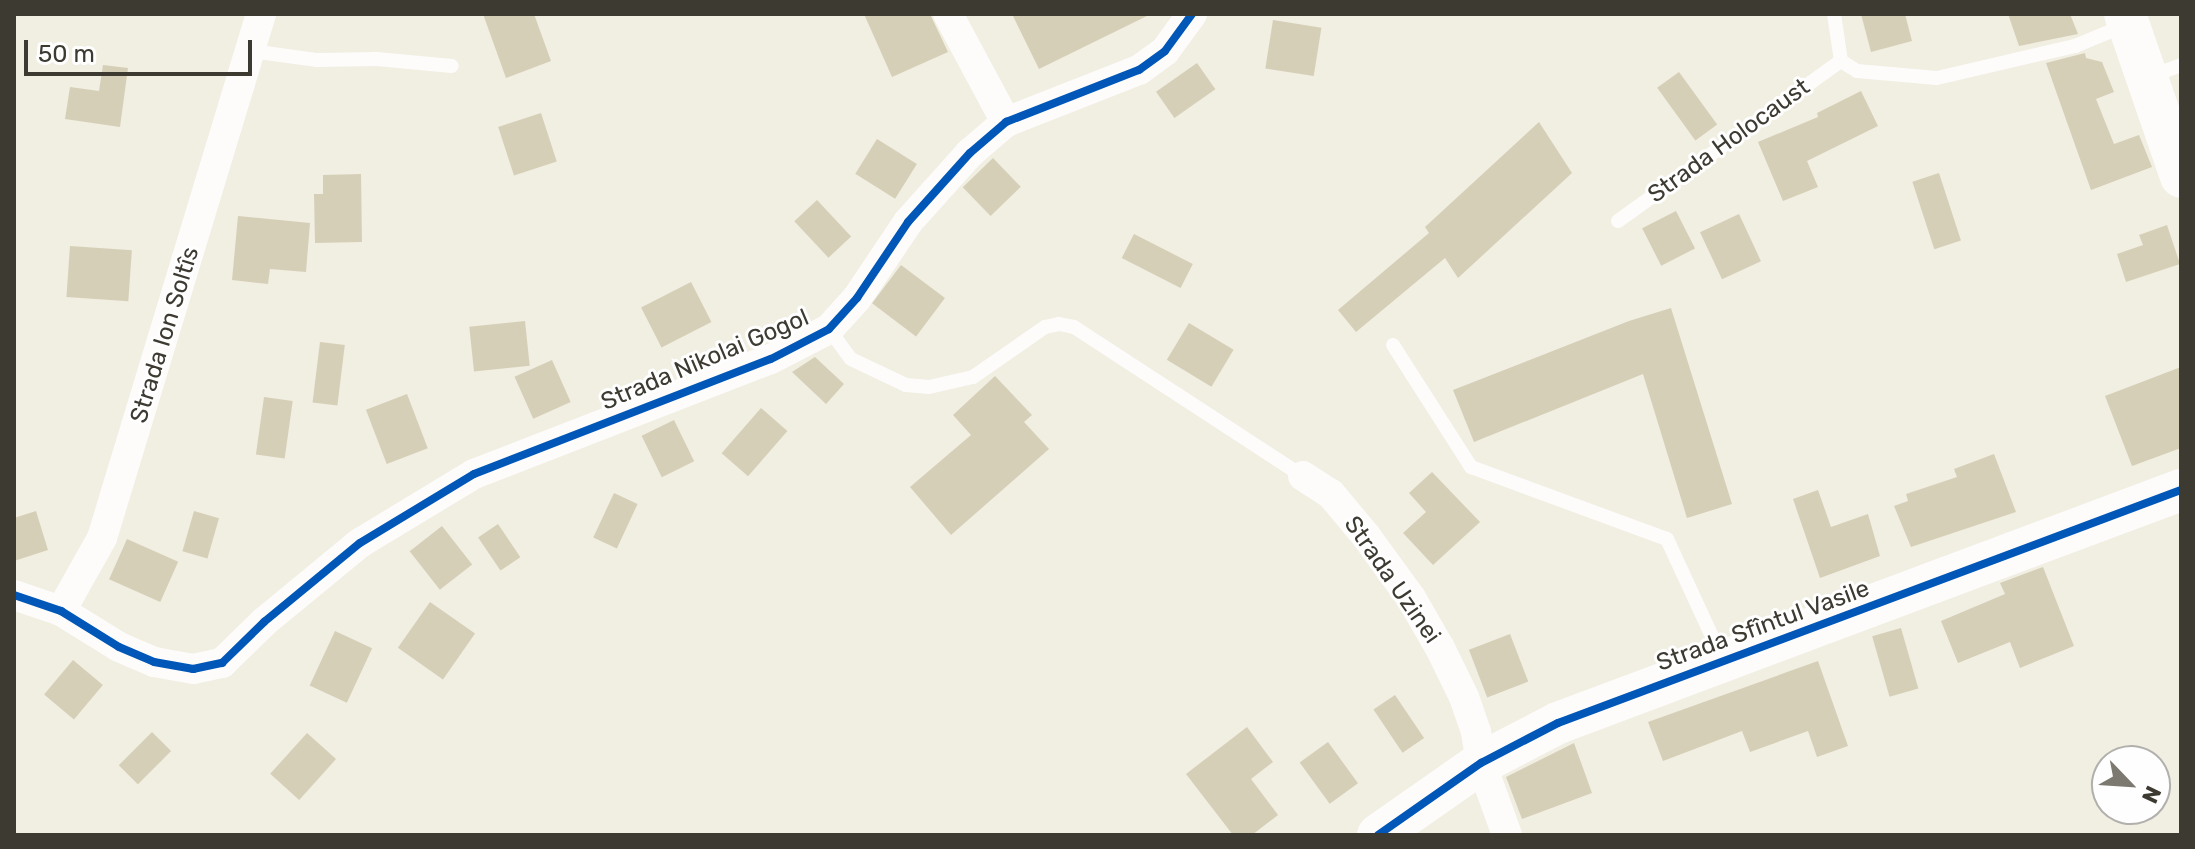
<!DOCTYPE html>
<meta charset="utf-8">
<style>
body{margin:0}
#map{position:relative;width:2195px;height:849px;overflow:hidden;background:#f1eee2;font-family:Rubik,sans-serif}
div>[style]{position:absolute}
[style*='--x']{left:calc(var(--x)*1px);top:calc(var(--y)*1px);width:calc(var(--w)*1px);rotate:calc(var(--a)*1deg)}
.building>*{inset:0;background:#d6cfb7;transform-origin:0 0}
.lane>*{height:14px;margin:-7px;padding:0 7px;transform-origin:7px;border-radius:7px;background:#fdfcfb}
.street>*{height:30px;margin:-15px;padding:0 15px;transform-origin:15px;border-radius:15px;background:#fdfcfb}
.secondary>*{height:42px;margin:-21px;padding:0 21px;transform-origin:21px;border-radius:21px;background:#fdfcfb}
.cycleway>*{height:8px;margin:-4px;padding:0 4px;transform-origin:4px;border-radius:4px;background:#0057b8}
span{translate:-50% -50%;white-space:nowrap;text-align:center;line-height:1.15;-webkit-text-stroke:6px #fefefe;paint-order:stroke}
.street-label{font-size:24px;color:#3d3a32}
.frame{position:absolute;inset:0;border:16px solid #3d3a32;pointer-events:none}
.north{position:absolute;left:2091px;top:745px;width:80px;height:80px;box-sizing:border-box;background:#fefefe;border:2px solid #b1b0ac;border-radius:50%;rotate:115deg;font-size:22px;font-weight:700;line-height:32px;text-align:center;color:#3d3a32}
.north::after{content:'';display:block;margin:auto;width:28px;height:36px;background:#7c7970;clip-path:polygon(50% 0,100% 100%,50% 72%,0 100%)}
.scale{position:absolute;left:24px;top:40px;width:228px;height:36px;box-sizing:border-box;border:4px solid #3d3a32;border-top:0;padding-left:10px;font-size:24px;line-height:28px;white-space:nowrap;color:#3d3a32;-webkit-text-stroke:6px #fefefe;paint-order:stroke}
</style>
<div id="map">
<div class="building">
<i style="clip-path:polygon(483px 14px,534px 14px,551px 61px,506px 78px)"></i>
<i style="clip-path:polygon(864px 14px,930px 14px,948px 52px,892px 77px)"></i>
<i style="clip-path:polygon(1012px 14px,1151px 14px,1039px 69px)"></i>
<i style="clip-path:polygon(1861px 14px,1905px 14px,1912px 41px,1871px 52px)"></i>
<i style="clip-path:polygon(2008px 14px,2070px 14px,2078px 34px,2019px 46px)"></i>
<i style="left:1273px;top:20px;width:49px;height:49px;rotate:9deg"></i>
<i style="clip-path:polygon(2085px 53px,2086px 58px,2102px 62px,2114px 92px,2096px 99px,2114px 144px,2139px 135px,2152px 167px,2091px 190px,2046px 63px)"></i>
<i style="left:1197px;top:63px;width:32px;height:50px;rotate:55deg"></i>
<i style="clip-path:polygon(103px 65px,128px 68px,120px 127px,65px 119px,70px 87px,99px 91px)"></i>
<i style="left:1679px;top:72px;width:65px;height:27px;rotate:54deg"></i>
<i style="clip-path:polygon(1861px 91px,1878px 126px,1807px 161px,1818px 187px,1783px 201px,1758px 142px,1818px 117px,1817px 113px)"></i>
<i style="left:541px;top:113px;width:51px;height:45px;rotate:72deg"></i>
<i style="clip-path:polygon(1539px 122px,1572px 173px,1458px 278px,1445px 258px,1356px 332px,1338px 310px,1429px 233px,1425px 227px)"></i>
<i style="left:877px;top:139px;width:47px;height:41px;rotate:32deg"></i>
<i style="left:993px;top:158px;width:40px;height:42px;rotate:46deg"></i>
<i style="left:1939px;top:173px;width:71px;height:28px;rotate:72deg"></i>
<i style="clip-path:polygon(361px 174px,362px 242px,315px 243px,314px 194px,323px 194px,323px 175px)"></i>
<i style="left:817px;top:200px;width:50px;height:31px;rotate:47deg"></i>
<i style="left:1676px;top:211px;width:42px;height:38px;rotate:63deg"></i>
<i style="left:1739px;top:214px;width:52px;height:43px;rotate:65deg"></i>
<i style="clip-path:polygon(238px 216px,310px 223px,306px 272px,270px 269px,268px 284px,232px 280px)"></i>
<i style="clip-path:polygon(2167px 225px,2180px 264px,2126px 282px,2117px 254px,2143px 245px,2139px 235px)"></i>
<i style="left:1134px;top:234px;width:66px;height:27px;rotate:27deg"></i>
<i style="left:70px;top:246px;width:62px;height:51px;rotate:4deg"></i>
<i style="left:901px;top:265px;width:55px;height:48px;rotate:37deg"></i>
<i style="left:691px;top:282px;width:45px;height:56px;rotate:63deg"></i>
<i style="clip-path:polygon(1671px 308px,1732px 504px,1687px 518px,1643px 374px,1474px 442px,1453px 390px,1629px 321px)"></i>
<i style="left:525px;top:321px;width:45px;height:56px;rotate:84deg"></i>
<i style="left:1189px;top:323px;width:52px;height:43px;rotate:31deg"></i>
<i style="left:320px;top:342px;width:25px;height:61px;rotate:7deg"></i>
<i style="clip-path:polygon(815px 357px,844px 384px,826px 404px,792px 372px)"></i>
<i style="left:552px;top:360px;width:46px;height:41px;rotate:66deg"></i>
<i style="clip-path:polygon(2181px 367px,2181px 448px,2132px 466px,2105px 396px)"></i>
<i style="clip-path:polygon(995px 376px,1032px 415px,1024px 422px,1049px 449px,951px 535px,910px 487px,971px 435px,953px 415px)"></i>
<i style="left:407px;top:394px;width:58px;height:44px;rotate:69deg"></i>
<i style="left:264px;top:397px;width:29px;height:58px;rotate:8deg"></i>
<i style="left:761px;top:408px;width:35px;height:60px;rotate:41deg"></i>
<i style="left:674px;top:420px;width:46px;height:36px;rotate:64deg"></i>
<i style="clip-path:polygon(1994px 454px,2016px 512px,1911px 547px,1894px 506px,1908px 501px,1906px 494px,1957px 477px,1954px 469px)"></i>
<i style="clip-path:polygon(1432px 472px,1480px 522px,1433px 565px,1403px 533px,1426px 512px,1409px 493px)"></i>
<i style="clip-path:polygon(1818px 490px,1831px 527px,1868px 514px,1880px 556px,1820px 578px,1793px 499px)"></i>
<i style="left:614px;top:493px;width:26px;height:49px;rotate:25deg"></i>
<i style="clip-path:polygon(36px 511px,48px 550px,14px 561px,14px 518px)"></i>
<i style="left:194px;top:511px;width:26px;height:42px;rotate:16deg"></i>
<i style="left:498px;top:524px;width:40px;height:24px;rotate:56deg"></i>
<i style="left:442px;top:526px;width:49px;height:41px;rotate:52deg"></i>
<i style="left:127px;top:539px;width:56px;height:44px;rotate:24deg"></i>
<i style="clip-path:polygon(2043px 567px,2074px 646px,2020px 668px,2010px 642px,1958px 663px,1941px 621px,2005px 594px,2000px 583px)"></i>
<i style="left:430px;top:602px;width:55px;height:56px;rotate:35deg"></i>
<i style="left:1901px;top:628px;width:63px;height:30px;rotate:74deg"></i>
<i style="left:335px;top:631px;width:41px;height:60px;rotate:25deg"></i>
<i style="left:1510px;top:634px;width:51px;height:44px;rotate:69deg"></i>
<i style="left:73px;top:660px;width:39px;height:45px;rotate:40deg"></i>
<i style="clip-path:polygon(1818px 661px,1848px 746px,1817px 757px,1808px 731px,1750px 752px,1742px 731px,1663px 761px,1648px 722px)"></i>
<i style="left:1395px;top:695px;width:52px;height:26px;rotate:56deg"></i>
<i style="clip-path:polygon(1247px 727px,1273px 762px,1251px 779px,1278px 815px,1252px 835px,1233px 835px,1186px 774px)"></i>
<i style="left:152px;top:732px;width:27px;height:47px;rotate:45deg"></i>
<i style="left:307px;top:733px;width:39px;height:55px;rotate:42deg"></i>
<i style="left:1328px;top:742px;width:51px;height:35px;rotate:54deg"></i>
<i style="clip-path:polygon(1574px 743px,1592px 793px,1522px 819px,1506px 777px)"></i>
</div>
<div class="lane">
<i style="--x:1834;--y:14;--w:48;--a:81.5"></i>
<i style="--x:1841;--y:61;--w:19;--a:32"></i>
<i style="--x:1857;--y:71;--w:80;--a:5"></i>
<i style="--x:1937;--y:78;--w:142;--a:-13.1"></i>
<i style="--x:2075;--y:46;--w:55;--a:-22.4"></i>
<i style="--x:251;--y:51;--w:67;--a:7.8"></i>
<i style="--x:317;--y:60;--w:60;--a:-1"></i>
<i style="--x:377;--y:59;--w:75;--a:5.3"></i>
<i style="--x:2151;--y:76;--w:32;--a:-20"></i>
<i style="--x:1618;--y:221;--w:274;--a:-35.7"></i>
<i style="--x:829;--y:329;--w:37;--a:54"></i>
<i style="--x:851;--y:359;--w:61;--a:25.3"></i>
<i style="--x:906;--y:385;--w:23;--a:5"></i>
<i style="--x:929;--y:387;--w:45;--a:-12.8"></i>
<i style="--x:973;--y:377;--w:88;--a:-34.8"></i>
<i style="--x:1045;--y:327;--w:14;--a:-12"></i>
<i style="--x:1059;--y:324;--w:15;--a:11"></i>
<i style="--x:1074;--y:327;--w:273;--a:33.1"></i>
<i style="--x:1393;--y:345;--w:145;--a:57.4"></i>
<i style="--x:1471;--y:467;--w:209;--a:20.2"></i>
<i style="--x:1667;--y:539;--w:131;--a:65.2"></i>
</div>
<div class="street">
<i style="--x:948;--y:14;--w:123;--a:61.8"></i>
<i style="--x:1303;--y:476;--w:33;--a:33"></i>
<i style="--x:1331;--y:494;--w:55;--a:50.2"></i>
<i style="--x:1366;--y:536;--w:77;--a:54"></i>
<i style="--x:1411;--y:598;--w:58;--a:59.9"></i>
<i style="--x:1440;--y:648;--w:55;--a:63.9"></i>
<i style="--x:1464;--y:697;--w:37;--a:71"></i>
<i style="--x:1476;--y:732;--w:31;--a:81"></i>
<i style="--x:1481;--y:763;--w:77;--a:70.1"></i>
<i style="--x:14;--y:595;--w:50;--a:18.8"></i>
<i style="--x:61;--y:611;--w:68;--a:31.8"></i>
<i style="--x:119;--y:647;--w:38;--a:23"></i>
<i style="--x:154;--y:662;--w:40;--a:10"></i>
<i style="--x:193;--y:669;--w:30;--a:-12"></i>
<i style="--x:222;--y:663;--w:59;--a:-44.3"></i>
<i style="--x:264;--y:622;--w:124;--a:-39.5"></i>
<i style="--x:360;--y:543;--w:133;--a:-31.2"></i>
<i style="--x:474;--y:474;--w:318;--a:-21.2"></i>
<i style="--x:771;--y:359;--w:65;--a:-27.3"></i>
<i style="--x:829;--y:329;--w:42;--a:-47.9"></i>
<i style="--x:857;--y:298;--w:92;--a:-56.1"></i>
<i style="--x:908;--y:222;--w:93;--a:-48.1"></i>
<i style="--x:970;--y:153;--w:48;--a:-40.7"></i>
<i style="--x:1006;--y:122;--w:143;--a:-21.4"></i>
<i style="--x:1139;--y:70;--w:32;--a:-36"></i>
<i style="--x:1165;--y:51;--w:46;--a:-53.9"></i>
<i style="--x:61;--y:611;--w:84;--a:-60.7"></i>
<i style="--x:102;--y:538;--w:548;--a:-73.12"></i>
</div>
<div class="secondary">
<i style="--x:2125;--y:14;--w:172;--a:71"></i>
<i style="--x:1378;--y:835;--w:126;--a:-35"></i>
<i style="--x:1481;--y:763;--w:87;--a:-27.5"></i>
<i style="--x:1558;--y:723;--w:665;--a:-20.51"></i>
</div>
<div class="cycleway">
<i style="--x:14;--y:595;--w:50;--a:18.8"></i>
<i style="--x:61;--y:611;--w:68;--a:31.8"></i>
<i style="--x:119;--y:647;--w:38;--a:23"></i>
<i style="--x:154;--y:662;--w:40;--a:10"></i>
<i style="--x:193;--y:669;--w:30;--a:-12"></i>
<i style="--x:222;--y:663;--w:59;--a:-44.3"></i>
<i style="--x:264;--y:622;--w:124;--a:-39.5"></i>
<i style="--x:360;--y:543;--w:133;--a:-31.2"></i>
<i style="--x:474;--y:474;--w:318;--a:-21.2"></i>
<i style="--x:771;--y:359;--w:65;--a:-27.3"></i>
<i style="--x:829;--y:329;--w:42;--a:-47.9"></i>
<i style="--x:857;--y:298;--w:92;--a:-56.1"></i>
<i style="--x:908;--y:222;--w:93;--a:-48.1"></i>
<i style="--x:970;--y:153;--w:48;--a:-40.7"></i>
<i style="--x:1006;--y:122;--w:143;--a:-21.4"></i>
<i style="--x:1139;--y:70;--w:32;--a:-36"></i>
<i style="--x:1165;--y:51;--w:46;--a:-53.9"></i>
<i style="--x:1378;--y:835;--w:126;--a:-35"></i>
<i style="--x:1481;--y:763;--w:87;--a:-27.5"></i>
<i style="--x:1558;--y:723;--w:665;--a:-20.51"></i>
</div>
<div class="street-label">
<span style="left:1729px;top:141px;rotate:-36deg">Strada Holocaust</span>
<span style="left:165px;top:335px;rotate:-73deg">Strada Ion Soltîs</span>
<span style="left:705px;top:360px;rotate:-23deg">Strada Nikolai Gogol</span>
<span style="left:1392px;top:580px;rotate:55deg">Strada Uzinei</span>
<span style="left:1763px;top:626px;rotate:-20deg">Strada Sfîntul Vasile</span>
</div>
<div class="frame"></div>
<div class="north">N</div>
<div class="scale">50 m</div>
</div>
